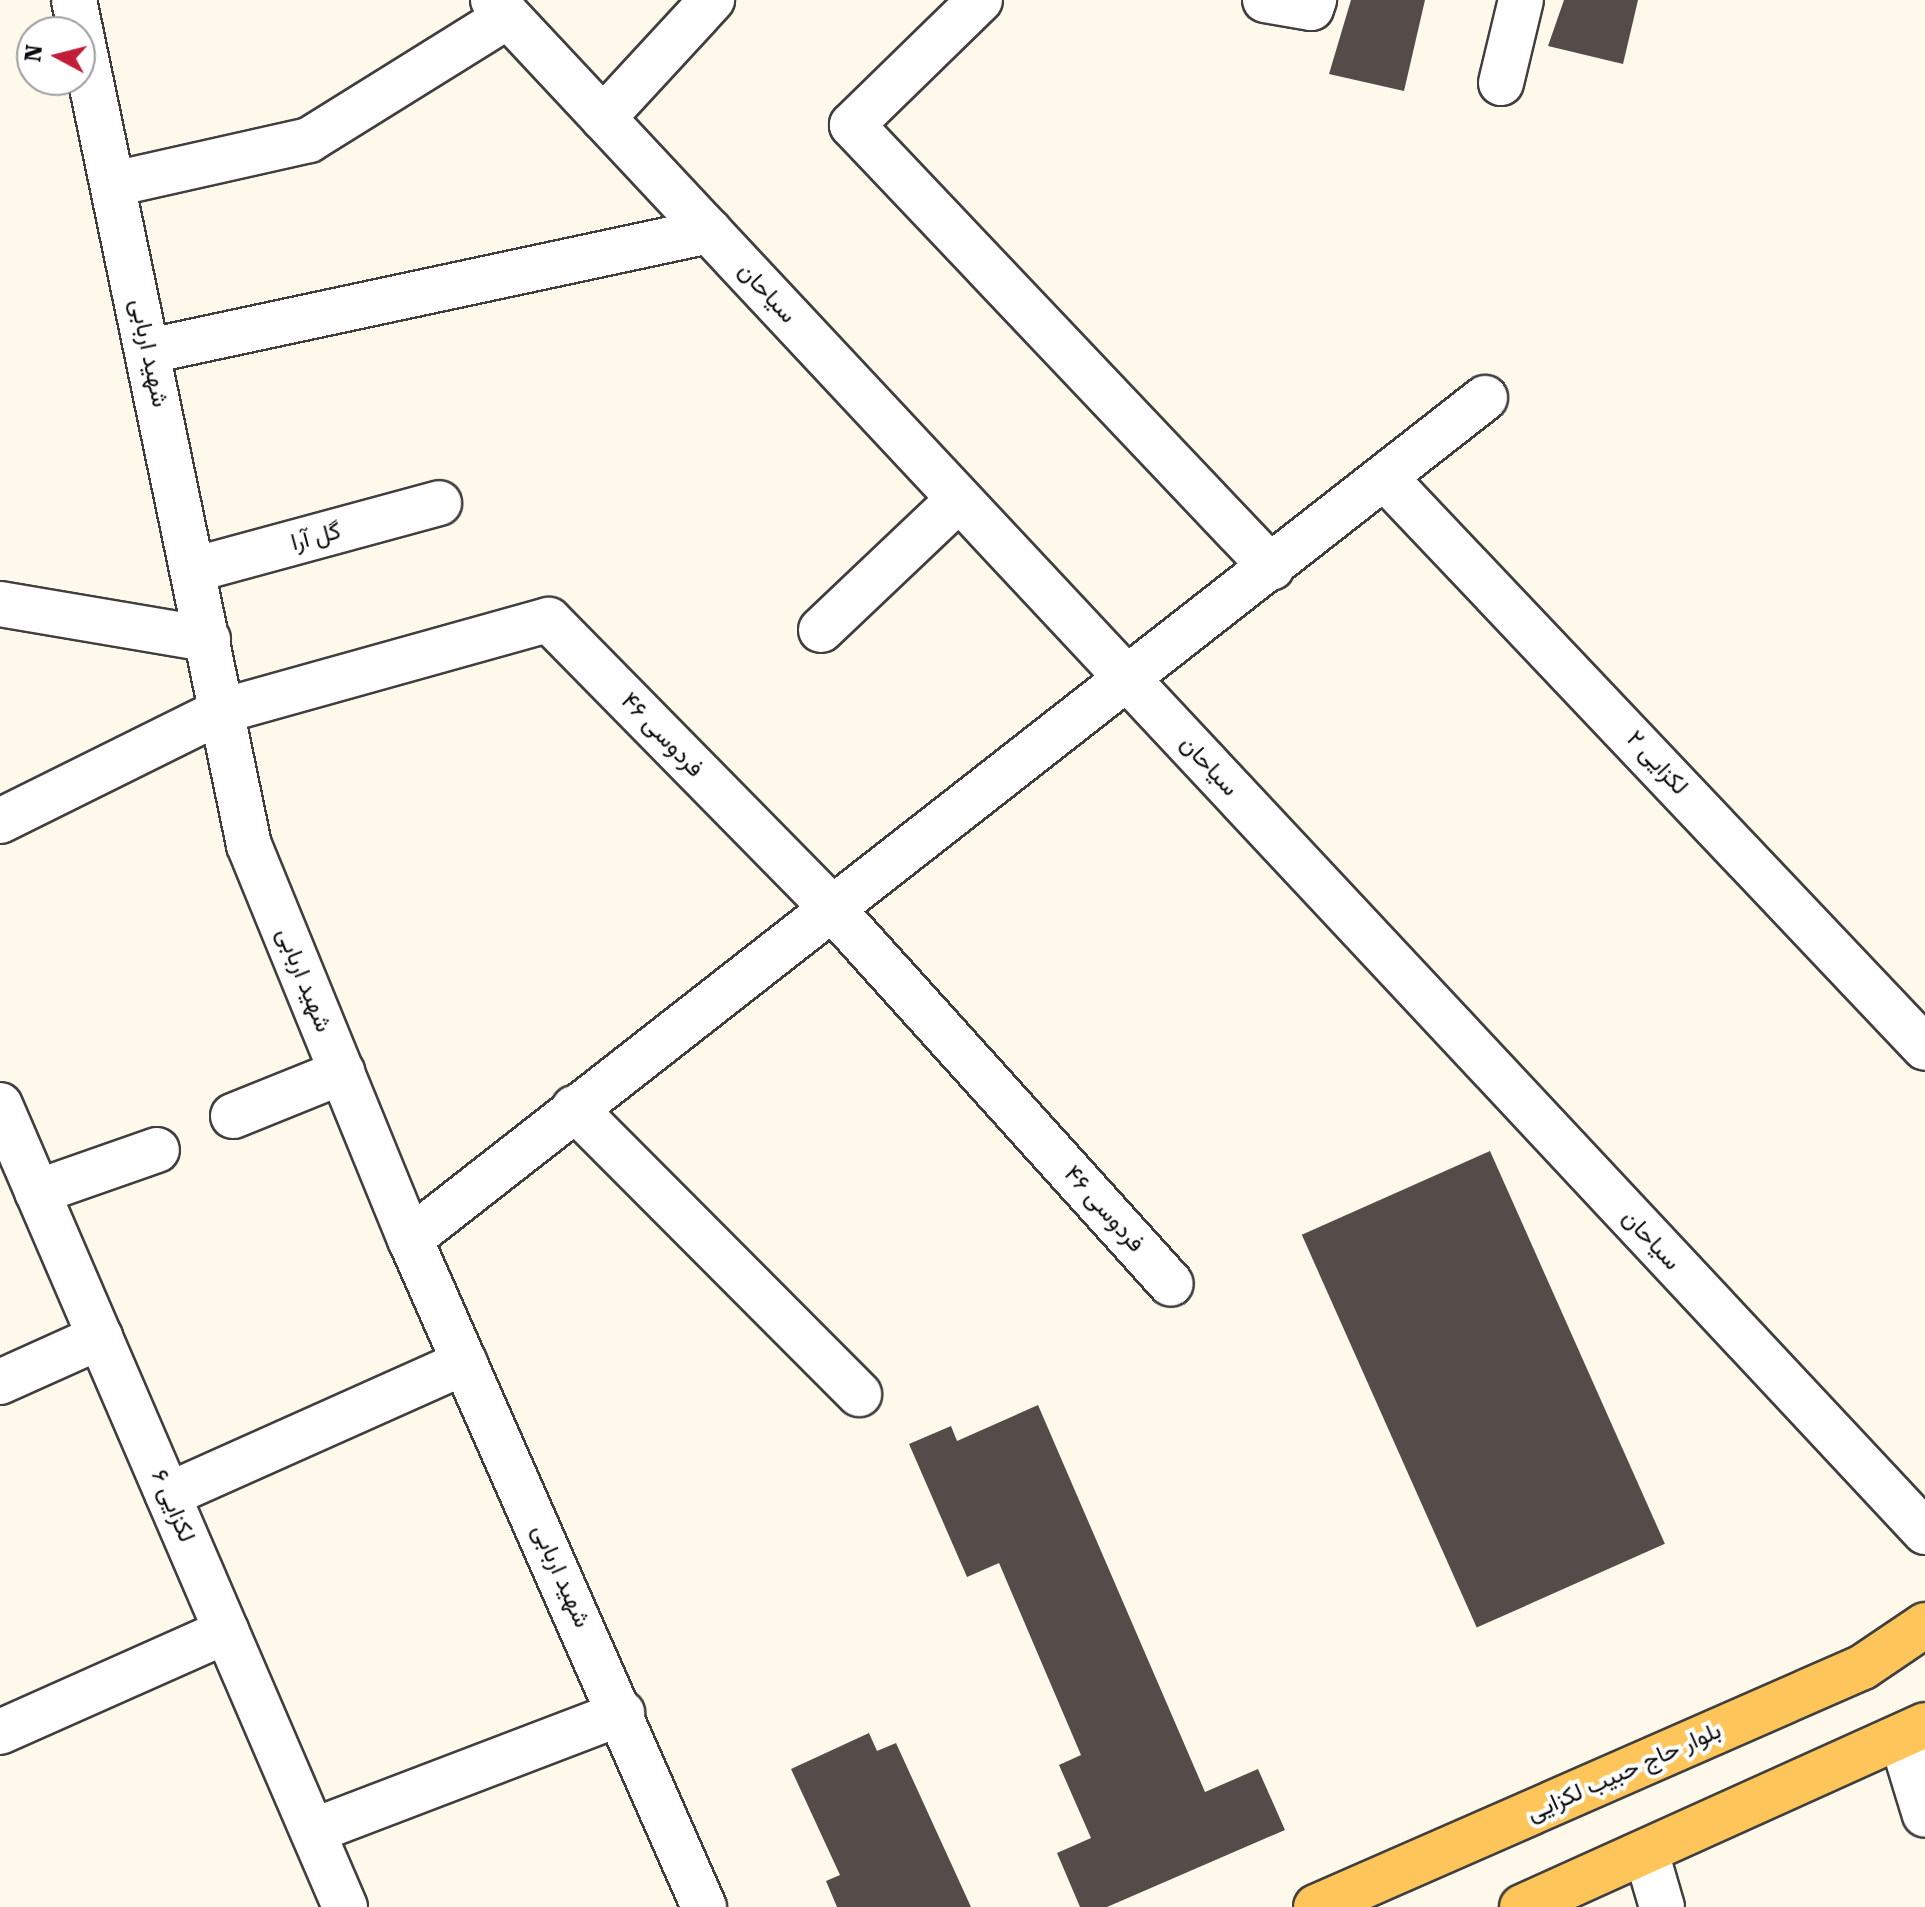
<!DOCTYPE html>
<meta charset="utf-8">
<style>
body{margin:0}
#map{position:relative;width:1925px;height:1907px;overflow:hidden;background:#fff9eb;font-family:"Roboto Serif",Vazirmatn,serif}
div>[style]{position:absolute}
[style*='--x']{left:calc(var(--x)*1px);top:calc(var(--y)*1px);width:calc(var(--w)*1px);rotate:calc(var(--a)*1deg)}
.building>*{inset:0;background:#554b48;transform-origin:0 0}
.roads{filter:drop-shadow(2px 0 #3f3f3f) drop-shadow(-2px 0 #3f3f3f) drop-shadow(0 2px #3f3f3f) drop-shadow(0 -2px #3f3f3f)}
.minor>*{height:44px;margin:-22px;padding:0 22px;transform-origin:22px;border-radius:22px;background:#fff}
.major>*{height:44px;margin:-22px;padding:0 22px;transform-origin:22px;border-radius:22px;background:#fec55b}
span{translate:-50% -50%;white-space:nowrap;text-align:center;line-height:1.15;-webkit-text-stroke:8px #fff;paint-order:stroke}
.street-label{font-size:24px;color:#0c0c0c}
.north{position:absolute;left:16px;top:16px;width:80px;height:80px;box-sizing:border-box;background:#fff;border:2px solid #9e9e9e;border-radius:50%;rotate:277deg;font-size:22px;font-weight:700;line-height:32px;text-align:center;color:#0c0c0c}
.north::after{content:'';display:block;margin:auto;width:28px;height:36px;background:#c11e38;clip-path:polygon(50% 0,100% 100%,50% 72%,0 100%)}
</style>
<div id="map">
<div class="building">
<i style="clip-path:polygon(1351px 0,1425px 0,1404px 91px,1329px 74px)"></i>
<i style="clip-path:polygon(1564px 0,1638px 0,1623px 64px,1548px 46px)"></i>
<i style="left:1490px;top:1151px;width:430px;height:206px;rotate:66deg"></i>
<i style="clip-path:polygon(1038px 1405px,1205px 1792px,1258px 1769px,1285px 1830px,1107px 1907px,1080px 1907px,1057px 1853px,1091px 1838px,1059px 1765px,1081px 1755px,999px 1563px,967px 1577px,909px 1444px,951px 1426px,957px 1441px)"></i>
<i style="clip-path:polygon(869px 1733px,877px 1751px,896px 1743px,971px 1907px,837px 1907px,826px 1881px,840px 1875px,791px 1769px)"></i>
</div>
<div class="roads">
<div class="minor">
<i style="--x:74;--y:0;--w:863;--a:78.3"></i>
<i style="--x:249;--y:845;--w:426;--a:67.8"></i>
<i style="--x:410;--y:1239;--w:730;--a:66.24"></i>
<i style="--x:493;--y:0;--w:2097;--a:46.93"></i>
<i style="--x:980;--y:0;--w:179;--a:135.7"></i>
<i style="--x:852;--y:125;--w:610;--a:46.53"></i>
<i style="--x:1265;--y:0;--w:47;--a:9.9"></i>
<i style="--x:1311;--y:8;--w:9;--a:-69"></i>
<i style="--x:1501;--y:83;--w:85;--a:-76.5"></i>
<i style="--x:603;--y:118;--w:161;--a:-47.3"></i>
<i style="--x:114;--y:184;--w:200;--a:-12.7"></i>
<i style="--x:309;--y:140;--w:234;--a:-31.9"></i>
<i style="--x:149;--y:351;--w:573;--a:-12.09"></i>
<i style="--x:1387;--y:480;--w:782;--a:46.55"></i>
<i style="--x:193;--y:570;--w:255;--a:-15.2"></i>
<i style="--x:0;--y:604;--w:211;--a:9.6"></i>
<i style="--x:821;--y:630;--w:190;--a:-43.5"></i>
<i style="--x:0;--y:821;--w:248;--a:-26.4"></i>
<i style="--x:222;--y:711;--w:339;--a:-15.6"></i>
<i style="--x:549;--y:620;--w:400;--a:45.5"></i>
<i style="--x:829;--y:905;--w:510;--a:47.94"></i>
<i style="--x:0;--y:1105;--w:873;--a:66.72"></i>
<i style="--x:574;--y:1108;--w:404;--a:45.1"></i>
<i style="--x:233;--y:1116;--w:118;--a:-22"></i>
<i style="--x:37;--y:1192;--w:127;--a:-19.3"></i>
<i style="--x:410;--y:1239;--w:1365;--a:-38.04"></i>
<i style="--x:0;--y:1382;--w:110;--a:-24.2"></i>
<i style="--x:168;--y:1495;--w:325;--a:-24.1"></i>
<i style="--x:0;--y:1732;--w:248;--a:-24"></i>
<i style="--x:1902;--y:1740;--w:78;--a:73"></i>
<i style="--x:313;--y:1831;--w:331;--a:-20.9"></i>
<i style="--x:1646;--y:1852;--w:57;--a:73.8"></i>
</div>
<div class="major">
<i style="--x:1316;--y:1907;--w:597;--a:-23.69"></i>
<i style="--x:1863;--y:1667;--w:75;--a:-34.1"></i>
<i style="--x:1522;--y:1907;--w:442;--a:-24.3"></i>
</div>
</div>
<div class="street-label">
<span style="left:767px;top:293px;rotate:47deg">سیاحان</span>
<span style="left:149px;top:353px;rotate:78deg">شهید اربابی</span>
<span style="left:316px;top:537px;rotate:-15deg">گل آرا</span>
<span style="left:662px;top:735px;rotate:46deg">فردوسی ۴۶</span>
<span style="left:1657px;top:763px;rotate:47deg">لکزایی ۲</span>
<span style="left:1209px;top:766px;rotate:47deg">سیاحان</span>
<span style="left:304px;top:980px;rotate:68deg">شهید اربابی</span>
<span style="left:1104px;top:1209px;rotate:48deg">فردوسی ۴۶</span>
<span style="left:1651px;top:1240px;rotate:47deg">سیاحان</span>
<span style="left:173px;top:1506px;rotate:67deg">لکزایی ۶</span>
<span style="left:561px;top:1576px;rotate:66deg">شهید اربابی</span>
<span style="left:1624px;top:1772px;rotate:-24deg">بلوار حاج حبیب لکزايی</span>
</div>
<div class="north">N</div>
</div>
